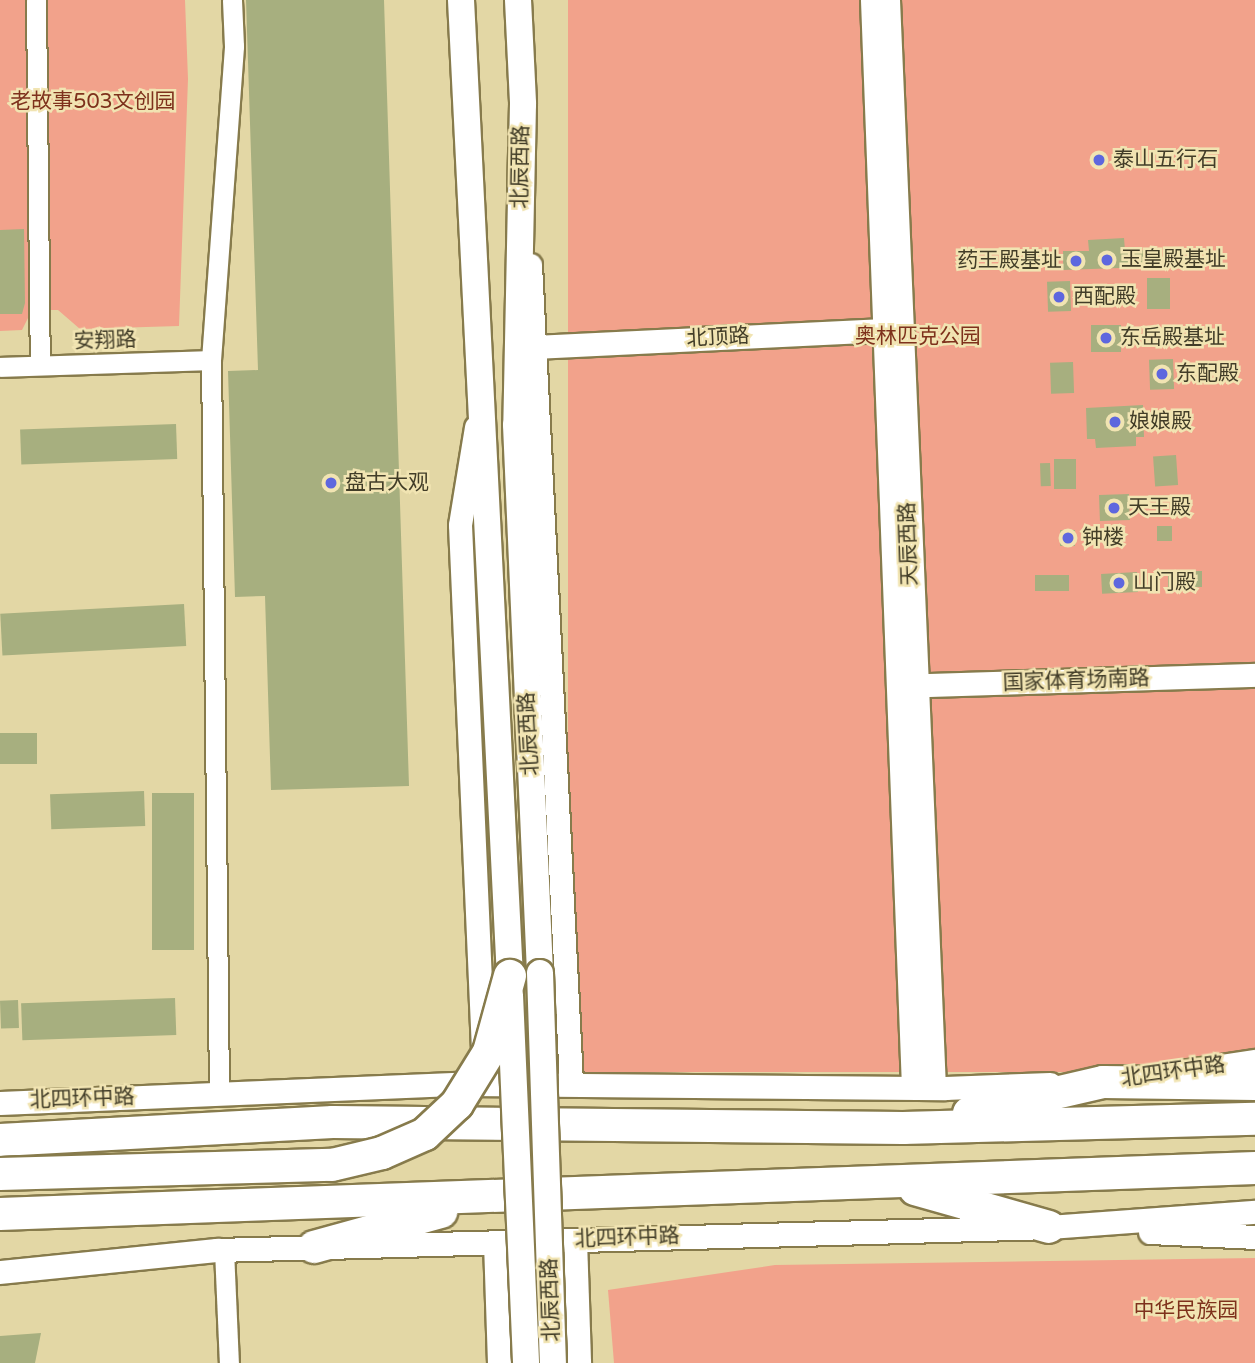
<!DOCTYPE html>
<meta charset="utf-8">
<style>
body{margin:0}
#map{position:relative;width:1255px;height:1363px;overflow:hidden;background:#e3d7a5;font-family:"Varela Round","Noto Sans SC",sans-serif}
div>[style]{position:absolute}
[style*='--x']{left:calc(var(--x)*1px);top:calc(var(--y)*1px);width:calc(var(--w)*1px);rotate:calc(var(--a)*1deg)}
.green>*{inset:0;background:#f2a28b;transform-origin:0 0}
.building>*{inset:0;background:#a7af7f;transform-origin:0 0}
.roads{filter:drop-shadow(2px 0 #877b4c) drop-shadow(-2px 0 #877b4c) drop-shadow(0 2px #877b4c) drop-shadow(0 -2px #877b4c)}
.minor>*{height:19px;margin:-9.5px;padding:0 9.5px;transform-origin:9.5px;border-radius:9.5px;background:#fff}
.tertiary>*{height:23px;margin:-11.5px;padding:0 11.5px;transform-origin:11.5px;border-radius:11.5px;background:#fff}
.secondary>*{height:26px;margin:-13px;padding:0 13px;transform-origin:13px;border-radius:13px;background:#fff}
.trunk>*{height:32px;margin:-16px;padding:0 16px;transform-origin:16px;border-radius:16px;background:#fff}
.bridges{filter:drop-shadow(2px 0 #877b4c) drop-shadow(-2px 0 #877b4c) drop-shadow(0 2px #877b4c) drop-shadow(0 -2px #877b4c)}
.secondary-bridge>*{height:26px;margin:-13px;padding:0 13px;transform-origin:13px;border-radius:13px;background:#fff}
.trunk-bridge>*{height:32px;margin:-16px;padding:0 16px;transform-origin:16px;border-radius:16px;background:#fff}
.dots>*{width:19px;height:19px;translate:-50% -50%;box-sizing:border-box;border:4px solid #f1e4b2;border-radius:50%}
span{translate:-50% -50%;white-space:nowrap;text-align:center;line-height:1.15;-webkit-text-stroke:5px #f1e4b2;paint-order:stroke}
.park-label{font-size:21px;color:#7e311c}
.poi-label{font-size:21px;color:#423d28}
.left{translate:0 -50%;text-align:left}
.right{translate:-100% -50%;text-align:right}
.street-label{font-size:21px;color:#423d28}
</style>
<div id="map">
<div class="green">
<i style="clip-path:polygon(0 0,185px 0,188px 79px,179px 326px,80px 329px,58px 310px,32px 310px,22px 330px,0 331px)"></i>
<i style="left:568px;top:0;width:687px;height:1072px"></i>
<i style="clip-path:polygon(1255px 1258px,1255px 1363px,614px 1363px,608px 1290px,775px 1265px)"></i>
</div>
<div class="building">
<i style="clip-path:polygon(246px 0,384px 0,409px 786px,271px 790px,265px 596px,235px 597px,228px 371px,258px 370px)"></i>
<i style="clip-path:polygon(24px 229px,25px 303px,22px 314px,0 314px,0 230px)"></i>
<i style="clip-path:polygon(1124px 238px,1125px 251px,1147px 250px,1148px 267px,1063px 270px,1063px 251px,1089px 251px,1088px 240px)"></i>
<i style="left:1147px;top:278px;width:23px;height:31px"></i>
<i style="left:1070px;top:281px;width:30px;height:23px;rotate:88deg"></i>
<i style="left:1091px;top:325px;width:30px;height:27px"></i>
<i style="left:1173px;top:359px;width:30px;height:24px;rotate:88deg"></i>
<i style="left:1073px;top:362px;width:31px;height:23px;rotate:88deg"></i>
<i style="clip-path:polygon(1143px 405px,1144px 437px,1136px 437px,1136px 446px,1096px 448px,1095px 439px,1087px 439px,1086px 408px)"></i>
<i style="left:176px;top:424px;width:35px;height:156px;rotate:88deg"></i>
<i style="left:1176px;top:455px;width:30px;height:23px;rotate:86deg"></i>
<i style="left:1054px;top:459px;width:22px;height:30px"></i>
<i style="left:1050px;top:463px;width:23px;height:10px;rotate:88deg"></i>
<i style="left:1129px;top:494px;width:26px;height:30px;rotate:88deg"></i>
<i style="left:1157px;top:526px;width:15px;height:15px"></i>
<i style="left:1075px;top:530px;width:16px;height:15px;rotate:90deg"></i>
<i style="left:1202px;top:571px;width:16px;height:34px;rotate:90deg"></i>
<i style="left:1137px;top:572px;width:20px;height:36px;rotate:87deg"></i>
<i style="left:1069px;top:575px;width:16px;height:34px;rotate:90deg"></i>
<i style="left:184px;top:604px;width:42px;height:184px;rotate:87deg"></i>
<i style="left:0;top:733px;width:37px;height:31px"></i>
<i style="left:144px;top:791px;width:35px;height:94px;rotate:88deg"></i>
<i style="left:152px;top:793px;width:42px;height:157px"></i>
<i style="left:175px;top:998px;width:37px;height:154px;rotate:88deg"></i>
<i style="left:18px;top:1000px;width:28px;height:18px;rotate:88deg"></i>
<i style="clip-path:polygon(41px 1333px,35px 1363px,0 1363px,0 1336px)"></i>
</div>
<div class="roads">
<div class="minor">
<i style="--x:36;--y:0;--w:365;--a:89.4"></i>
<i style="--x:0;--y:367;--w:211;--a:-1.9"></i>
<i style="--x:219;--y:1094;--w:734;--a:-90.62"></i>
<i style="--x:211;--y:360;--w:315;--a:-85.8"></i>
<i style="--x:234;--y:46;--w:46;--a:-92.5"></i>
<i style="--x:224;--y:1250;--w:113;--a:87.5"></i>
</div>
<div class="tertiary">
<i style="--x:872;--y:0;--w:1088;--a:87.84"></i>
<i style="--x:888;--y:0;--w:1088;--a:87.58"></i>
<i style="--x:530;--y:265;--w:820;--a:87.13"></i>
<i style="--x:535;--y:347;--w:364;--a:-2.8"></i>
<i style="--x:476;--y:427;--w:99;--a:99.3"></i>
<i style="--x:460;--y:525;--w:525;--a:87.49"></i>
<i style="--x:900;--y:686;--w:355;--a:-1.8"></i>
<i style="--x:1182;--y:1072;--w:74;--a:-8.6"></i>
<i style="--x:0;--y:1103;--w:459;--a:-2.4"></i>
<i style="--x:459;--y:1084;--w:486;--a:0.5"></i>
<i style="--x:945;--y:1088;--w:105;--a:-2.2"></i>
<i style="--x:1150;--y:1232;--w:105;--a:2.7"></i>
<i style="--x:575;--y:1240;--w:123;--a:88.1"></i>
<i style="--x:495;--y:1242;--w:121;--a:88.1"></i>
<i style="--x:0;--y:1272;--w:218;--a:-5.8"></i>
<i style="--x:217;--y:1250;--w:832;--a:-1.58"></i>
<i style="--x:1049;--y:1227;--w:207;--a:-4.2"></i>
</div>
<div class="secondary">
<i style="--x:461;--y:0;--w:977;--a:87.13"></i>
<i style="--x:518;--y:0;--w:104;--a:87.2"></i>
<i style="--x:523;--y:104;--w:321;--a:91.2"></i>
<i style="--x:516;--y:425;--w:549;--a:87.49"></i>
</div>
<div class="trunk">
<i style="--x:969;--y:1113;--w:138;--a:-13"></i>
<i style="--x:1103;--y:1082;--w:152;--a:0.8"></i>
<i style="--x:0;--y:1140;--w:333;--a:-3.1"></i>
<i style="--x:333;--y:1122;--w:570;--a:0.6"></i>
<i style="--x:903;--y:1128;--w:352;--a:-1.5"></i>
<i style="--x:915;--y:1189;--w:139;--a:15.8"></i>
<i style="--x:0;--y:1214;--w:1256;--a:-2.1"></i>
<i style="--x:314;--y:1247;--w:132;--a:-15.4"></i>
</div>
</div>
<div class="bridges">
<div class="secondary-bridge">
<i style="--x:540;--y:973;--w:390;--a:88.1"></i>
<i style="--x:510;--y:995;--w:368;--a:87.5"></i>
</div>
<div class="trunk-bridge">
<i style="--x:0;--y:1174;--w:332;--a:-1.6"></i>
<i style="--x:332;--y:1165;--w:51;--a:-13.5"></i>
<i style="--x:382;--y:1153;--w:47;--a:-23.8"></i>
<i style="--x:425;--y:1134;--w:44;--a:-43.2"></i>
<i style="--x:457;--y:1104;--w:61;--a:-58.4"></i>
<i style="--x:489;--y:1052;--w:79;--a:-74.6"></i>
</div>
</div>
<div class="dots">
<i style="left:1099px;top:160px;background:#5e67de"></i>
<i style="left:1107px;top:260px;background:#5e67de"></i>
<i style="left:1076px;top:261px;background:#5e67de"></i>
<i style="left:1059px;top:297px;background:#5e67de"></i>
<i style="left:1106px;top:338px;background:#5e67de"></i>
<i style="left:1162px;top:374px;background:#5e67de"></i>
<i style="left:1115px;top:422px;background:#5e67de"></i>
<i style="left:331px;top:483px;background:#5e67de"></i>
<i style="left:1114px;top:508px;background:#5e67de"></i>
<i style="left:1068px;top:538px;background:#5e67de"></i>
<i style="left:1119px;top:583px;background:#5e67de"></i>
</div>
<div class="park-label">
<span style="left:93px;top:102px">老故事503文创园</span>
<span style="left:918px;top:337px">奥林匹克公园</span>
<span style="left:1186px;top:1311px">中华民族园</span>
</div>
<div class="poi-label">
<span class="left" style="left:1113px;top:160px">泰山五行石</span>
<span class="left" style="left:1121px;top:260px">玉皇殿基址</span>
<span class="right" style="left:1062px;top:261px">药王殿基址</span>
<span class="left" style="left:1073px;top:297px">西配殿</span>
<span class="left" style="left:1120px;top:338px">东岳殿基址</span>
<span class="left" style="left:1176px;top:374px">东配殿</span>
<span class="left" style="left:1129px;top:422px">娘娘殿</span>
<span class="left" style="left:345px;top:483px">盘古大观</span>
<span class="left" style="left:1128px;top:508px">天王殿</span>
<span class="left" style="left:1082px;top:538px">钟楼</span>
<span class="left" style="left:1133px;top:583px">山门殿</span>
</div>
<div class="street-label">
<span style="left:521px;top:167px;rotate:-89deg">北辰西路</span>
<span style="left:718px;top:338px;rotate:-3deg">北顶路</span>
<span style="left:105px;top:341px;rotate:-2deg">安翔路</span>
<span style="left:909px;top:544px;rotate:-92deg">天辰西路</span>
<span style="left:1076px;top:681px;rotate:-2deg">国家体育场南路</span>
<span style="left:529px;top:734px;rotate:-93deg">北辰西路</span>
<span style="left:1173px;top:1072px;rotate:-8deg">北四环中路</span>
<span style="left:82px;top:1099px;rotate:-2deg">北四环中路</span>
<span style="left:627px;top:1238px;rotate:-2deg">北四环中路</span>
<span style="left:551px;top:1300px;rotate:-92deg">北辰西路</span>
</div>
</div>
